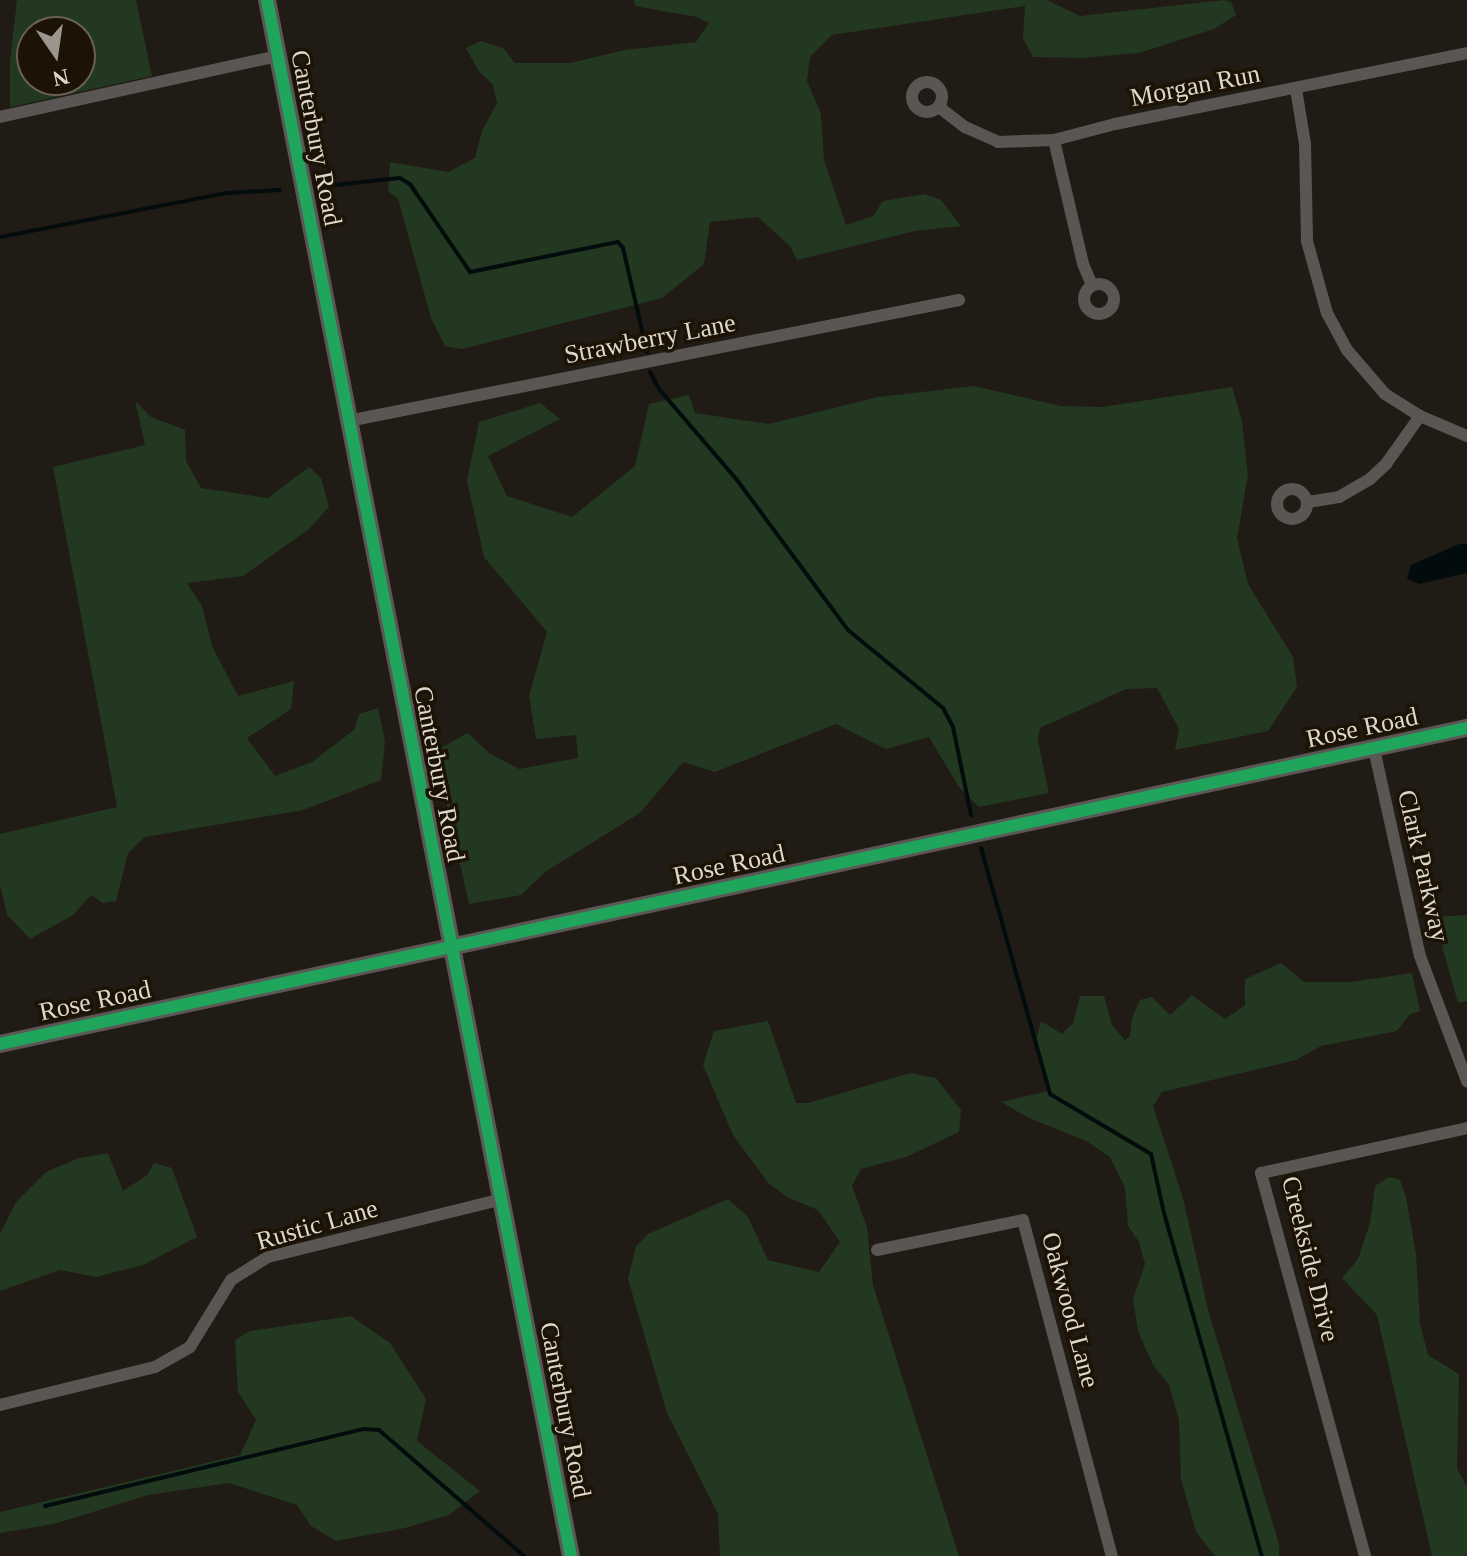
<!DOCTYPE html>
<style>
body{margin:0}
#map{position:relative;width:1467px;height:1556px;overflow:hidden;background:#201b14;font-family:"Times New Roman",serif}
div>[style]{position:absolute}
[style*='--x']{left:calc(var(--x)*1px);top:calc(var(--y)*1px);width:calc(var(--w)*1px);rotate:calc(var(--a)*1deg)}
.green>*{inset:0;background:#233820}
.water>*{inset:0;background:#030c0c}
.stream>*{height:4px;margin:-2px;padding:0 2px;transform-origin:2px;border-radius:2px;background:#030c0c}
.street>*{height:12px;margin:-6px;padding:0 6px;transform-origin:6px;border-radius:6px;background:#595654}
.street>.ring{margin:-6px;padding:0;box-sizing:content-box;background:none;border:12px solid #595654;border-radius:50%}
.secondary>*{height:18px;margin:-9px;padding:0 9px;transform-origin:9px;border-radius:9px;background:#5c5755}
.cycleway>*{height:12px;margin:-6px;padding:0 6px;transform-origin:6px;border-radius:6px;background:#20a55d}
span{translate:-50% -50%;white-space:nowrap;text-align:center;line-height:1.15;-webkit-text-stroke:7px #1c1305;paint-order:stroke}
.street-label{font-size:26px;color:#ded7ce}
.north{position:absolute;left:16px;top:16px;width:80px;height:80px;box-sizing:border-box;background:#1c1305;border:2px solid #6a6155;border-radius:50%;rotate:167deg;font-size:22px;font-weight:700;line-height:32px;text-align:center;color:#ded7ce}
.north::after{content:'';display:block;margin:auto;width:28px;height:36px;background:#9c958d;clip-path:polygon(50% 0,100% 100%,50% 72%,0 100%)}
</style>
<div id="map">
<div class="green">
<i style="clip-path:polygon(evenodd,17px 0,136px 0,152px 76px,10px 107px,10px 61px,17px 0,32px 32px,80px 32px,80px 80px,32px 80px,32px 32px)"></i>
<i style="clip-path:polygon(634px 0,1047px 0,1080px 16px,1224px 0,1231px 2px,1236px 15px,1214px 29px,1139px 53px,1082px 58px,1033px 57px,1023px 38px,1025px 6px,832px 35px,810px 57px,807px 81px,821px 114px,824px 160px,846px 225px,873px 216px,883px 201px,925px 194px,941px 200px,961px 226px,915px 231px,797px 260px,790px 246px,758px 217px,710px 222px,704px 264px,662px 298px,462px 349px,445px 346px,431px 318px,398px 199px,388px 191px,390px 162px,448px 172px,475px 158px,482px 131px,497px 103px,493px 85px,478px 70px,466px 48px,481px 41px,503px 48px,515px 63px,571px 63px,624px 50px,696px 42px,709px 23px,697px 17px,635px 6px)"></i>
<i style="clip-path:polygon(974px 386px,1061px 406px,1102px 407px,1232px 387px,1242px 421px,1248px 475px,1237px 538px,1248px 584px,1293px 657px,1297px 687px,1268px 731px,1175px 750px,1179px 729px,1157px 688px,1126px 689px,1040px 728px,1038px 741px,1049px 793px,979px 807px,959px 787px,929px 737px,886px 749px,836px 724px,715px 772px,683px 762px,640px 813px,545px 872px,521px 895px,469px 904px,435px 751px,468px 733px,489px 753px,519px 769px,578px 758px,576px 735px,536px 739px,529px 696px,547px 632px,484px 557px,467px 481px,479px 422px,540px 403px,560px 419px,488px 456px,507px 496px,572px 517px,635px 466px,649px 404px,689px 395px,695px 413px,769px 424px,878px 397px)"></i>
<i style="clip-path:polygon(135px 401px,151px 417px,185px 430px,186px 461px,201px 488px,268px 498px,309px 467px,321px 478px,329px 507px,309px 529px,243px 576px,187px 583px,202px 606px,212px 646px,238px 696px,294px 681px,291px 709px,247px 738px,275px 776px,312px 762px,354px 730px,359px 714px,378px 708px,385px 741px,381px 780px,303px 810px,145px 837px,128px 853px,116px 901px,103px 903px,91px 895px,73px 915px,30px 939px,7px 915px,0 885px,0 834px,117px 807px,53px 467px,145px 445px)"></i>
<i style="clip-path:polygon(1467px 915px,1467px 1001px,1458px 1003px,1434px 917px)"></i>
<i style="clip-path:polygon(1281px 963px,1304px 982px,1351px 982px,1412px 973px,1420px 1011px,1410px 1014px,1397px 1031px,1321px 1046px,1296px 1060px,1162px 1092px,1153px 1106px,1183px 1198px,1208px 1310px,1279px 1544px,1279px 1556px,1215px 1556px,1196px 1532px,1181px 1479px,1179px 1420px,1169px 1385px,1153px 1365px,1138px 1331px,1133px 1299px,1145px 1264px,1139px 1242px,1128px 1226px,1125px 1187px,1110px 1157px,1086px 1141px,1027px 1117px,1001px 1102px,1049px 1091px,1035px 1044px,1041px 1021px,1062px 1034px,1073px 1023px,1080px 996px,1104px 996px,1112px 1025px,1125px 1040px,1130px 1037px,1132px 1018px,1140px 1000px,1152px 997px,1170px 1015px,1192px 995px,1225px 1019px,1245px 1005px,1245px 979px)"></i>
<i style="clip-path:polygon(768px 1021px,796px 1103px,808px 1103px,910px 1073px,936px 1078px,961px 1110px,959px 1132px,906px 1157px,861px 1169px,852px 1186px,867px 1227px,873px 1285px,959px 1556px,720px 1556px,718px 1514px,667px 1413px,628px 1279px,636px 1246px,648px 1234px,728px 1199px,748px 1217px,768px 1260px,819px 1272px,840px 1242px,818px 1210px,789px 1198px,769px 1184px,733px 1135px,703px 1065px,714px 1031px)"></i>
<i style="clip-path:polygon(108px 1153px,123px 1191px,147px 1175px,154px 1163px,172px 1168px,197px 1237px,143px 1265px,96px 1277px,60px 1270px,0 1291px,0 1234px,16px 1202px,46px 1172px,79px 1158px)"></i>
<i style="clip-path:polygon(1389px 1177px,1400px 1180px,1406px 1197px,1416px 1254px,1420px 1324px,1428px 1355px,1459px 1374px,1457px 1469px,1467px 1486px,1467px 1556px,1432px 1556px,1377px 1315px,1342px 1278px,1358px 1259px,1370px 1223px,1375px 1186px)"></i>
<i style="clip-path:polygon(351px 1316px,390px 1343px,426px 1399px,417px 1441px,480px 1491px,449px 1515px,405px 1528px,336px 1541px,311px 1526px,297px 1505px,229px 1483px,148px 1495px,54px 1524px,0 1533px,0 1512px,240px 1455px,256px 1420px,238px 1392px,235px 1340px,250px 1331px)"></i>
</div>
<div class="water">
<i style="clip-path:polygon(1459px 544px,1467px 544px,1467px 573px,1419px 584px,1407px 579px,1411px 565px)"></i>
</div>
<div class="stream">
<i style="--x:326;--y:186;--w:74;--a:-6.2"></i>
<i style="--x:400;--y:178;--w:12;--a:31"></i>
<i style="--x:410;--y:184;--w:107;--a:55.7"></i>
<i style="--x:470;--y:272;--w:151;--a:-11.5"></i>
<i style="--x:618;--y:242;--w:8;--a:50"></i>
<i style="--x:623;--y:248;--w:107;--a:77"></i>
<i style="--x:0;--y:237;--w:230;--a:-11"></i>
<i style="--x:226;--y:193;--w:54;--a:-3.2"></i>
<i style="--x:650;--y:372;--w:19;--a:62"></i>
<i style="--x:659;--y:389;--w:120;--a:49.4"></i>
<i style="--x:737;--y:480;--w:187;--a:53.5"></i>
<i style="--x:848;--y:630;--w:123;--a:39.4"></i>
<i style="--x:943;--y:708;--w:21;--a:62"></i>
<i style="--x:953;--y:727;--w:90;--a:78.4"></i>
<i style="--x:981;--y:848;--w:255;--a:74.3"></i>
<i style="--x:1050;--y:1094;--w:117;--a:30.7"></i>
<i style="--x:1151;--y:1154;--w:60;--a:77.6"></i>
<i style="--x:1164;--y:1213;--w:357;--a:74.1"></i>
<i style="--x:45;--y:1506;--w:327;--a:-13.6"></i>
<i style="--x:363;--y:1429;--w:16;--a:4"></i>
<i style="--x:379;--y:1430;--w:192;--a:41"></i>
</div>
<div class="street">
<i class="ring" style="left:912px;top:82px;width:18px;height:18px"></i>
<i style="--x:1296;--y:89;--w:56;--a:80.7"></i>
<i style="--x:1305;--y:144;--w:97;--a:88.8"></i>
<i style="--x:1307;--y:241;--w:75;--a:74.5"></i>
<i style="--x:1327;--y:313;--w:42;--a:61.6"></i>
<i style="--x:1347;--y:350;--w:58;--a:49.2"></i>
<i style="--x:1385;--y:394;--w:41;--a:32.2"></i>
<i style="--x:1420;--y:416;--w:51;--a:23.1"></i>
<i style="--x:939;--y:107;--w:33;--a:38"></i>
<i style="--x:965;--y:127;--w:36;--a:24"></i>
<i style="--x:998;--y:142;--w:56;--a:-2"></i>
<i style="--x:1054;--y:140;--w:63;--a:-14.7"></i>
<i style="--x:1115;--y:124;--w:359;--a:-11.4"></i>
<i style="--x:0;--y:117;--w:284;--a:-12.4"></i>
<i style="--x:1054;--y:140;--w:127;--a:76.8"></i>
<i style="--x:1083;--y:264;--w:23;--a:67"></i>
<i class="ring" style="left:1084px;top:284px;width:18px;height:18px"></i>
<i style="--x:348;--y:421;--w:623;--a:-11.2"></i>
<i class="ring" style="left:1277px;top:489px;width:18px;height:18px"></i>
<i style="--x:1308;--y:502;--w:31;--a:-9"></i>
<i style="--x:1339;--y:497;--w:36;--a:-30"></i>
<i style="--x:1370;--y:479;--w:22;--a:-43"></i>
<i style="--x:1386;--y:464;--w:59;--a:-54.7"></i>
<i style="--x:1374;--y:749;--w:212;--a:77.5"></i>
<i style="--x:1420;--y:956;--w:134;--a:69.4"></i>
<i style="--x:877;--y:1250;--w:149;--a:-11.6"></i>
<i style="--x:1023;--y:1220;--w:348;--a:75.2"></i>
<i style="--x:0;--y:1405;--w:160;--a:-13.8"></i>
<i style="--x:155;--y:1367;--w:40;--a:-29.7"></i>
<i style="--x:190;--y:1347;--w:79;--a:-58.5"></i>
<i style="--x:231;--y:1280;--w:44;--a:-31.9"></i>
<i style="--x:268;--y:1257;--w:241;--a:-13.9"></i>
<i style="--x:1365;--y:1556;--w:397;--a:-105.2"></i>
<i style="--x:1261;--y:1173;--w:211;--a:-12.3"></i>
</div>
<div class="secondary">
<i style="--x:267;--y:0;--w:1585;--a:78.95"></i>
<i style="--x:0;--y:1044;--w:1501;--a:-12.16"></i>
</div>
<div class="cycleway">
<i style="--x:267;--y:0;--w:1585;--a:78.95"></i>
<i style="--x:0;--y:1044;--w:1501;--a:-12.16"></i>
</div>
<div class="street-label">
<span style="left:1195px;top:86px;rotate:-11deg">Morgan Run</span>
<span style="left:316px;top:138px;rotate:79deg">Canterbury Road</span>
<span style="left:650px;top:339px;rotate:-11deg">Strawberry Lane</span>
<span style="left:1362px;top:728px;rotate:-12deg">Rose Road</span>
<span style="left:439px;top:774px;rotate:79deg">Canterbury Road</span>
<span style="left:729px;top:865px;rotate:-12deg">Rose Road</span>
<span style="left:1423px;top:866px;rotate:77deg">Clark Parkway</span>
<span style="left:95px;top:1001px;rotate:-12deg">Rose Road</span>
<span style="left:317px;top:1225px;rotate:-16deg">Rustic Lane</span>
<span style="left:1310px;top:1259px;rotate:76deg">Creekside Drive</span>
<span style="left:1070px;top:1310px;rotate:75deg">Oakwood Lane</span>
<span style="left:565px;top:1410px;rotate:79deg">Canterbury Road</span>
</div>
<div class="north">N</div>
</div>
